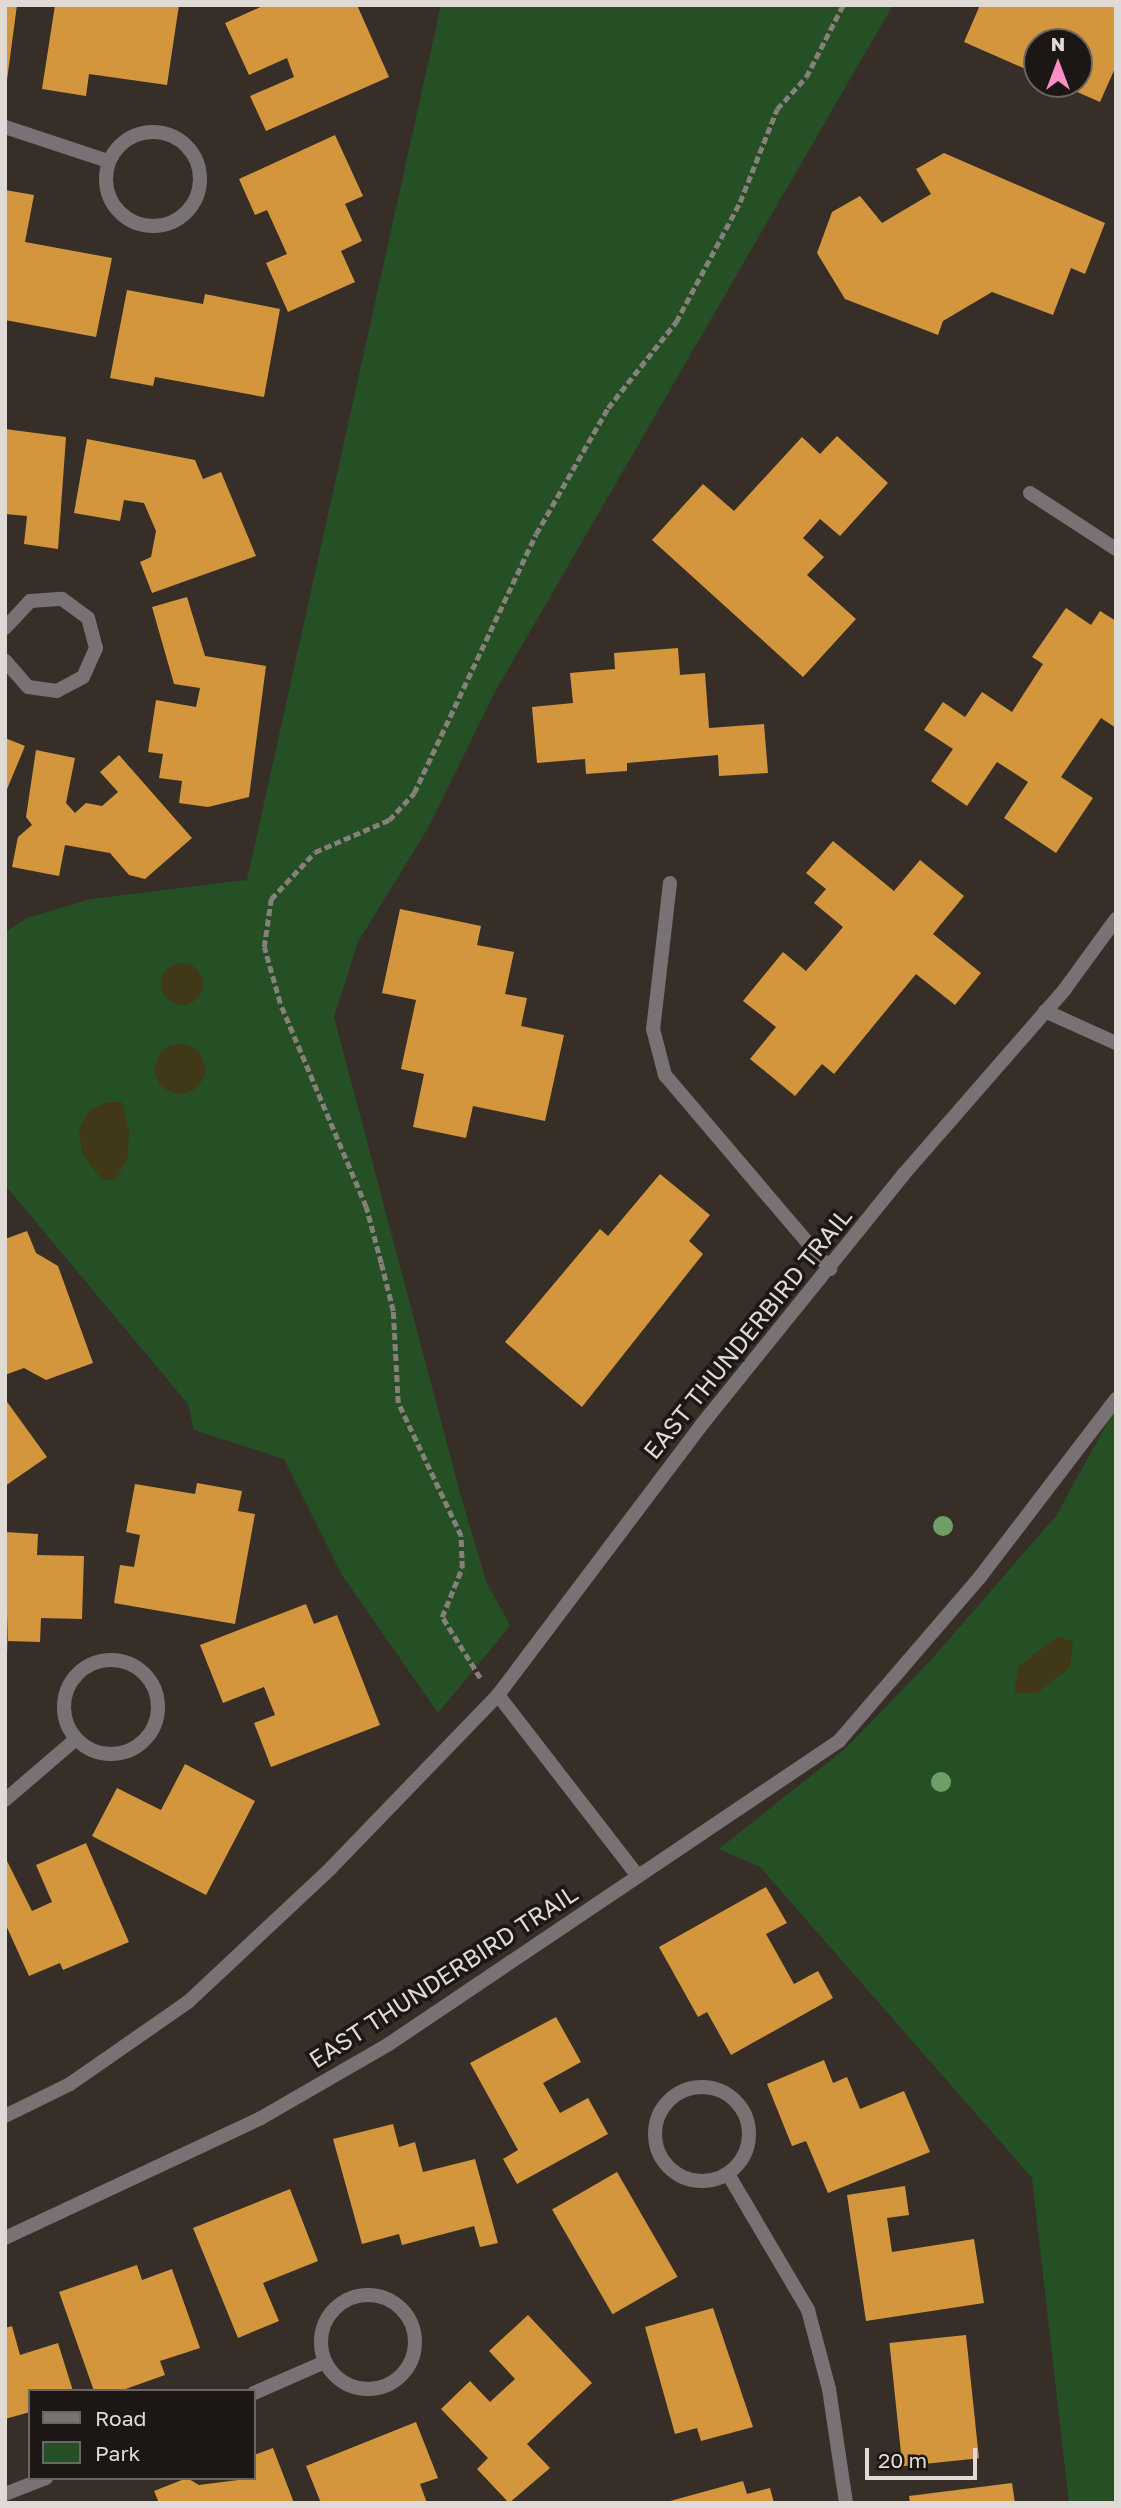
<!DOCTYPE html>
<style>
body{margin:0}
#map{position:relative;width:1121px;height:2508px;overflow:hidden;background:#382e28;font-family:"Golos Text",sans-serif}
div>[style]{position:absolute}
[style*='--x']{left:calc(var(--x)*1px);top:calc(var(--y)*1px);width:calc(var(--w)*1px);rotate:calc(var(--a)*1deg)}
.green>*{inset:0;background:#255026}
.sand>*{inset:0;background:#403817}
.round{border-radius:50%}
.building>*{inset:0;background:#d3963c;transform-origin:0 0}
.path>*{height:4.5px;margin-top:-2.25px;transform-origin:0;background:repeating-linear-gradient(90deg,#877f7a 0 7px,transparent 0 10.5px)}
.service>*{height:14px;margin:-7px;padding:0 7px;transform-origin:7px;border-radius:7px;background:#787274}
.minor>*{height:14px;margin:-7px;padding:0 7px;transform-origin:7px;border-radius:7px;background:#787274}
.minor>.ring{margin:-7px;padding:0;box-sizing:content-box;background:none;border:14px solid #787274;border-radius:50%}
.trees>*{width:20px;height:20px;margin:-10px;border-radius:50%;background:#6f9f67}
span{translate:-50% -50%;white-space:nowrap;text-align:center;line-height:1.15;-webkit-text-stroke:7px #1c1715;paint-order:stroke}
.street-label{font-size:24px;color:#e0dad6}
.frame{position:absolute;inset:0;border:7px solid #e0dad6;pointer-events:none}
.legend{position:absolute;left:28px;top:2389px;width:228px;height:91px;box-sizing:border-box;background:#1c1715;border:2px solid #6a6562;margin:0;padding:9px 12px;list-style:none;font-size:21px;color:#e0dad6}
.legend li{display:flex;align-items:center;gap:14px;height:35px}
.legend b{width:35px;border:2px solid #6a6562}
.north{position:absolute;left:1023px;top:28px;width:70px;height:70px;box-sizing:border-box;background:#1c1715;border:2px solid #6a6562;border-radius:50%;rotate:0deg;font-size:19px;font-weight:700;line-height:28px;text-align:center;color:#e0dad6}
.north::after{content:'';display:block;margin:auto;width:24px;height:32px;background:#fa8fc6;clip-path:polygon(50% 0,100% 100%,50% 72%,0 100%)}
.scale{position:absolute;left:865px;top:2448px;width:112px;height:32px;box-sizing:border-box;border:4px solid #e0dad6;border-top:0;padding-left:9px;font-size:21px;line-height:24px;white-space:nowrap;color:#e0dad6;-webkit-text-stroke:5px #1c1715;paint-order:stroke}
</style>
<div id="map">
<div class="green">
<i style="clip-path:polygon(441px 5px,893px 5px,495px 692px,428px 828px,358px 942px,334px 1017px,460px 1493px,486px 1581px,510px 1626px,438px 1713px,342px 1575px,284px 1459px,194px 1430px,188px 1404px,5px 1185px,5px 932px,27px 918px,91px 899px,247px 880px)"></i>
<i style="clip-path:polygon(1116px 1407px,1116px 2503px,1069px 2503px,1032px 2178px,760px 1867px,719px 1849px,846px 1748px,930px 1661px,1056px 1516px)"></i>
</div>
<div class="sand">
<i class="round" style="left:161px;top:963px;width:42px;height:42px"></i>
<i class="round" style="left:155px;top:1044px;width:50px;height:50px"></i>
<i style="clip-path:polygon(106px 1102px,122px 1102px,129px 1131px,128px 1157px,116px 1179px,103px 1181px,82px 1154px,79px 1129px,90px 1110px)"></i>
<i style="clip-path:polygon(1057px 1637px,1073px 1641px,1070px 1667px,1037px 1693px,1014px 1693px,1018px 1667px)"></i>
</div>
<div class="building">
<i style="clip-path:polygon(5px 5px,17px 5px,7px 80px,5px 80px)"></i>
<i style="clip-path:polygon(55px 5px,179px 5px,167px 85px,89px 74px,86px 96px,42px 89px)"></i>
<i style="clip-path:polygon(265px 5px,357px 5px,389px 77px,266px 131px,250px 96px,294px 77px,287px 58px,249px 75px,225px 23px)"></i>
<i style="clip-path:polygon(980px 5px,1116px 5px,1116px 66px,1100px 102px,1059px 84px,1079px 84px,1079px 42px,1037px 42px,1037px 74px,964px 42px)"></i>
<i style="clip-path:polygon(335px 135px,363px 196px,345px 204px,362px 241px,341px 251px,355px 282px,288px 312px,266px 263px,287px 254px,267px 210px,255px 215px,239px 179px)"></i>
<i style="clip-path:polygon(944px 153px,1105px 223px,1085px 274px,1071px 268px,1053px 315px,992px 292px,943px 321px,938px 335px,845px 299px,817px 253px,832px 212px,860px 196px,882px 223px,931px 194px,916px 169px)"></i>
<i style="clip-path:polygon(5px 190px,34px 195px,25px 242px,112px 258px,96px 337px,5px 320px)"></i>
<i style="clip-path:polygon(127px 290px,203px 304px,205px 294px,280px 309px,264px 397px,155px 377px,153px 386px,110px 378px)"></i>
<i style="clip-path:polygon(5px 429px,66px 437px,58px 549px,24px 544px,27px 516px,5px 514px)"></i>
<i style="clip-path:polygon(837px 436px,888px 483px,840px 536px,820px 519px,803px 538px,824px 557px,807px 575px,856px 619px,803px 677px,652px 540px,703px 484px,734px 511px,802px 437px,820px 454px)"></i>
<i style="clip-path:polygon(87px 439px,195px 460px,203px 479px,221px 472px,256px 556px,152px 593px,140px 562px,151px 557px,156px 531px,144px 503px,124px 500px,120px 521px,74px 513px)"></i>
<i style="clip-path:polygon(187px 597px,205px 656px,266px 666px,249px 797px,208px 807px,179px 803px,182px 781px,159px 778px,163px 754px,148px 752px,156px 700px,196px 707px,200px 688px,174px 684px,152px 607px)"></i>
<i style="clip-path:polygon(1066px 608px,1091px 625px,1100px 611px,1116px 621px,1116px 728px,1101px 718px,1061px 777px,1093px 798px,1056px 853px,1004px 818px,1028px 782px,997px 762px,967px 806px,931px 781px,953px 749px,924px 730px,943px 702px,965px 717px,982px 692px,1012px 712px,1043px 664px,1032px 657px)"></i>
<i style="clip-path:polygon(678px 648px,680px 675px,705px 673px,709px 728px,764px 724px,768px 773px,719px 776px,718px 755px,627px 763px,627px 771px,586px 774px,585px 759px,537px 763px,532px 707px,573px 703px,570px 673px,615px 669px,614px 653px)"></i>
<i style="clip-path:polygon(5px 738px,25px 746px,5px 794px)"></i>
<i style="clip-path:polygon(36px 750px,75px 758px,66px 803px,75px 813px,86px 803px,102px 806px,118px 792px,100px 772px,119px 755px,192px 838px,145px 879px,129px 875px,110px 853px,65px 845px,59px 876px,12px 867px,18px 837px,32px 825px,26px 817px)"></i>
<i style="clip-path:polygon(833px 841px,894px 891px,920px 860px,964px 896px,933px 934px,981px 973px,955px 1005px,916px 974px,834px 1074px,822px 1064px,795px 1096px,750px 1059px,776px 1027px,743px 1001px,783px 952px,806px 971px,843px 927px,814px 903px,826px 889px,806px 873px)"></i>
<i style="clip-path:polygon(400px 909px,481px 926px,477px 945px,514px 952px,505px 994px,527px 998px,521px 1026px,564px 1035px,545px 1121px,473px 1106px,466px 1138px,413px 1127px,424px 1074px,401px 1069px,416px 1000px,382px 993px)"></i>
<i style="clip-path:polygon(660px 1174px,710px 1215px,689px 1241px,703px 1254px,582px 1407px,505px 1342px,600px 1229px,608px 1236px)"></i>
<i style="clip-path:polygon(27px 1231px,36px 1253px,58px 1266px,93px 1363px,46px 1380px,24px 1368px,5px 1375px,5px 1239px)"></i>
<i style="clip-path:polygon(5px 1399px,47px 1457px,5px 1486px)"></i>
<i style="clip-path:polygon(197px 1483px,242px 1491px,238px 1511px,255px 1514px,235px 1624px,114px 1603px,120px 1565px,134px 1567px,140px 1535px,126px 1532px,135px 1484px,195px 1494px)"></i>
<i style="clip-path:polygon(5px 1532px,38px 1534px,37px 1555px,84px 1556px,82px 1619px,41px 1618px,40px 1642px,8px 1641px,8px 1654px)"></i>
<i style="clip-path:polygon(306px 1604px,314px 1624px,337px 1615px,380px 1725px,271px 1767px,254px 1723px,275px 1715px,264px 1687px,223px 1703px,200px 1645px)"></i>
<i style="clip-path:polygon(185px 1764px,255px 1801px,206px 1895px,92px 1836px,117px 1788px,161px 1810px)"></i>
<i style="clip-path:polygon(86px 1843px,129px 1942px,63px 1970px,60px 1963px,29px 1976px,5px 1923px,5px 1857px,32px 1911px,52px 1902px,36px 1865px)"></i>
<i style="clip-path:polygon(766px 1887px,787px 1923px,766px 1934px,794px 1984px,818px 1971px,833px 1998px,731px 2055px,707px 2012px,698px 2017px,659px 1947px)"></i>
<i style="clip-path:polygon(556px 2017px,581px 2062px,543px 2083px,560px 2113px,588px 2098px,608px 2134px,517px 2184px,503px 2159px,518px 2150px,470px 2063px)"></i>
<i style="clip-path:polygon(824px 2060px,833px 2083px,847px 2077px,860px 2109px,904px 2091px,930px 2152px,828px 2193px,806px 2141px,792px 2146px,767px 2084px)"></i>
<i style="clip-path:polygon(393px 2124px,399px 2147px,415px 2142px,423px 2172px,475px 2159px,498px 2243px,480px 2247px,474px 2226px,402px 2245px,399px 2234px,362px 2244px,333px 2139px)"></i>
<i style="left:617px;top:2172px;width:121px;height:75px;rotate:60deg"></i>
<i style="clip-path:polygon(905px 2186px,909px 2215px,887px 2218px,892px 2252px,974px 2239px,984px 2303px,866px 2321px,847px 2195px)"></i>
<i style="clip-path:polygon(290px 2189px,318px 2261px,263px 2283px,279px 2321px,238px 2338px,193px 2228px)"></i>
<i style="clip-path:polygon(137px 2265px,142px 2280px,172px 2269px,200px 2348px,160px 2361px,165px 2375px,120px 2391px,94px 2391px,59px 2292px)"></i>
<i style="clip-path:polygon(713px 2308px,753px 2427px,701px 2441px,697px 2428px,675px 2434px,645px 2327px)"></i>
<i style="clip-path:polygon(528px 2315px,592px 2383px,527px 2444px,550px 2468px,509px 2503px,477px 2469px,488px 2458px,441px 2409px,470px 2381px,490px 2402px,515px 2379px,489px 2351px)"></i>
<i style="clip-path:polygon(12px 2326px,20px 2355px,58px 2343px,73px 2391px,30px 2391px,30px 2412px,5px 2419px,5px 2328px)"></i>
<i style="left:966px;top:2335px;width:124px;height:77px;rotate:84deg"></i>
<i style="clip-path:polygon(416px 2422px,438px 2478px,420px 2484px,427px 2503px,321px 2503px,306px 2466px)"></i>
<i style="clip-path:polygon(273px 2448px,294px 2503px,159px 2503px,154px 2491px,187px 2478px,199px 2485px,254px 2478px,254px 2455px)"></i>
<i style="clip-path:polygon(743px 2481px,747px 2494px,770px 2488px,774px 2503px,663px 2503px)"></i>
<i style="clip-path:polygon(1012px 2483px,1015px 2503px,910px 2503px,909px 2496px)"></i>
</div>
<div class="path">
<i style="--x:480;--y:1678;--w:72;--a:-121.9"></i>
<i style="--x:442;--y:1617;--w:53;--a:-67.8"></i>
<i style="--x:462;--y:1568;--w:32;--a:-92"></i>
<i style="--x:461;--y:1536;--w:147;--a:-115.3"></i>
<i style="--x:398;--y:1403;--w:92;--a:-93.1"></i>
<i style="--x:393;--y:1311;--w:49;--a:-104"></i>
<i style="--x:381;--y:1263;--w:58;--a:-105"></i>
<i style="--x:366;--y:1207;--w:221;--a:-112.9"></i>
<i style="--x:280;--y:1003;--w:58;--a:-105.9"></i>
<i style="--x:264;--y:947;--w:49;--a:-81.7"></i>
<i style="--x:271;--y:899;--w:64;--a:-46.9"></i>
<i style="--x:315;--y:852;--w:81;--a:-23.4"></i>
<i style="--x:389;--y:820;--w:37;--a:-47"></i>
<i style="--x:414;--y:793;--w:286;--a:-64.8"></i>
<i style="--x:536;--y:534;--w:145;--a:-60.3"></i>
<i style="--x:608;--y:408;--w:110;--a:-51.7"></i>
<i style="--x:676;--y:322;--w:136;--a:-61.9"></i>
<i style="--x:740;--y:202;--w:100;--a:-68.3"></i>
<i style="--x:777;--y:109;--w:43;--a:-47.8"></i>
<i style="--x:806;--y:77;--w:81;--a:-62.8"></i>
</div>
<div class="service">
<i style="--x:1030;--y:493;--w:103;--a:33.1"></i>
<i style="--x:670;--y:883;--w:147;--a:96.6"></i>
<i style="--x:653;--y:1029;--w:48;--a:75.4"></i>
<i style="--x:665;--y:1075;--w:255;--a:49.6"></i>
</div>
<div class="minor">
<i style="--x:5;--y:127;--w:108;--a:18.3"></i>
<i class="ring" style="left:106px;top:132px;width:80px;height:80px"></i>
<i style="--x:5;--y:628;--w:37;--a:-47"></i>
<i style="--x:30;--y:601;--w:32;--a:-4"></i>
<i style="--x:62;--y:599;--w:32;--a:36"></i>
<i style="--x:88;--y:618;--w:31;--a:75"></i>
<i style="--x:96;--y:648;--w:32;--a:114"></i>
<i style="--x:83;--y:677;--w:30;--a:152"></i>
<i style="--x:57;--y:691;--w:29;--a:-172"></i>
<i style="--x:28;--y:687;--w:35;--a:-131"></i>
<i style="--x:1045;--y:1011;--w:78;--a:24.3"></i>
<i class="ring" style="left:64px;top:1660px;width:80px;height:80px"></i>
<i style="--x:498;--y:1695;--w:227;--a:52.3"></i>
<i style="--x:5;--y:1800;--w:94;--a:-40.7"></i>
<i class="ring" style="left:655px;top:2087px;width:80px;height:80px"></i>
<i style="--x:5;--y:2116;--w:72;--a:-26.2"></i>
<i style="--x:70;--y:2084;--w:144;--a:-34.8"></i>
<i style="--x:188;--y:2002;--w:195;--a:-43.1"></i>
<i style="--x:330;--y:1869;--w:242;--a:-46"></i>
<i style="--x:498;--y:1695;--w:341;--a:-53"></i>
<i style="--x:703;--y:1423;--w:319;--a:-51.1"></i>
<i style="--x:903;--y:1175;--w:247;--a:-48.9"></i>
<i style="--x:1065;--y:989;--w:87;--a:-53.9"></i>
<i style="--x:728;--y:2174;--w:158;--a:59.5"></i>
<i style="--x:808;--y:2310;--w:82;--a:75.1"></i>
<i style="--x:829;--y:2389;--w:115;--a:81.5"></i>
<i style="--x:5;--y:2238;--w:283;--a:-25.1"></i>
<i style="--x:261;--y:2118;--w:148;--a:-30"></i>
<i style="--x:389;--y:2044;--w:543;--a:-33.95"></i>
<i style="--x:839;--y:1741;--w:216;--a:-49.3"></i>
<i style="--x:980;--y:1577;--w:224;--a:-52.6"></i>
<i class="ring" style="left:321px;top:2295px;width:80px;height:80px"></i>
<i style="--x:254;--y:2393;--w:77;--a:-23.6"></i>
<i style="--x:5;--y:2494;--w:44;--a:-21.3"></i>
</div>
<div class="trees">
<i style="left:943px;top:1526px"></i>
<i style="left:941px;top:1782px"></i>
</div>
<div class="street-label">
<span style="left:747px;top:1333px;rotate:-51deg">EAST THUNDERBIRD TRAIL</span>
<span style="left:443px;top:1976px;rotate:-33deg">EAST THUNDERBIRD TRAIL</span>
</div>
<div class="frame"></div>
<ul class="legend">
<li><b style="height:9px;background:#787274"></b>Road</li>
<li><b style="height:19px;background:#255026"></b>Park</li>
</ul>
<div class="north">N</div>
<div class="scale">20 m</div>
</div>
